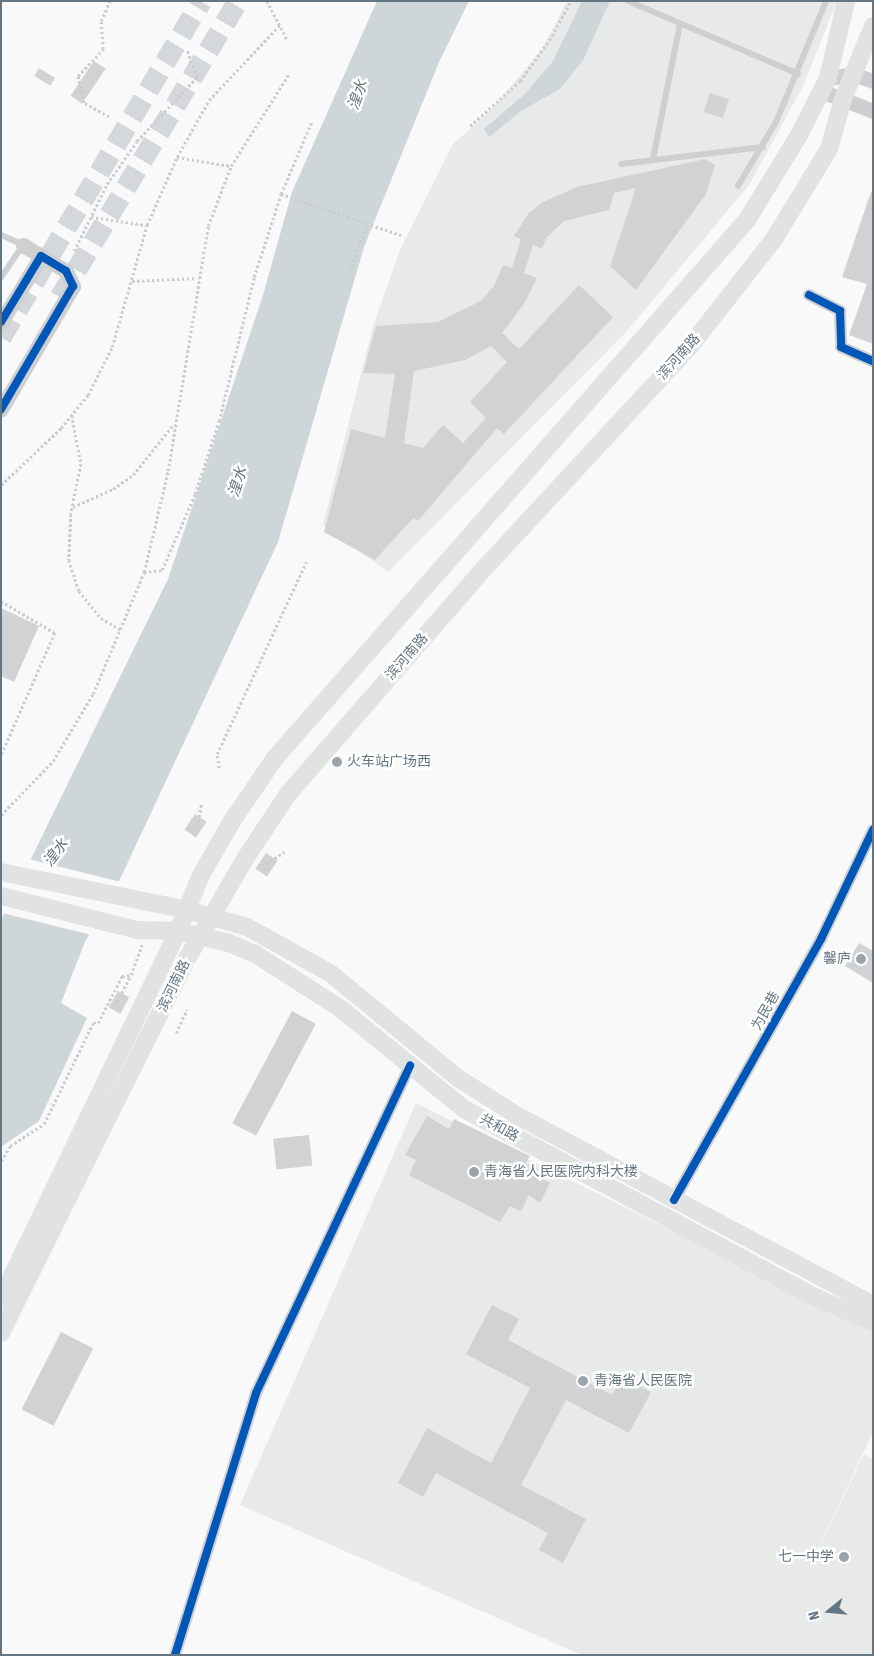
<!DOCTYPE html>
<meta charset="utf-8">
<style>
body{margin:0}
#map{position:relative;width:874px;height:1656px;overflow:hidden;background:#f9f9f9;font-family:"Fira Sans Condensed","Noto Sans SC",sans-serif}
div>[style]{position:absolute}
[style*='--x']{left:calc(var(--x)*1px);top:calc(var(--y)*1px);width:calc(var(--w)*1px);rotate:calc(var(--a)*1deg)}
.built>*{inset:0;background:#e8e9e9}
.water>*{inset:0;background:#ced6d9}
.pier>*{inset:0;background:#f9f9f9}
.building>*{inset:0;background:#d0d2d3;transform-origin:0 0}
.trunk-tunnel>*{height:21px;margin-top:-10.5px;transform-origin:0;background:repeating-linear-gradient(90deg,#d4d8dc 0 21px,transparent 0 32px)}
.path>*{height:2.5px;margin-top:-1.25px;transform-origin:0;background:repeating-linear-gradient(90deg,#cbcccd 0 2.5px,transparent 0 5px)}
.service>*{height:6px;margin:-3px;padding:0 3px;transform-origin:3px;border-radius:3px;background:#cecfd0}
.minor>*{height:12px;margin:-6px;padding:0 6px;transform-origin:6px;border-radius:6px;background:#cecfd0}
.tertiary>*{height:15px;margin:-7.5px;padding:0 7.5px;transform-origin:7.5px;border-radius:7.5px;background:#cecfd0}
.secondary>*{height:18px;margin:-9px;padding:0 9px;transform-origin:9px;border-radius:9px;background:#e1e2e2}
.cycleway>*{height:8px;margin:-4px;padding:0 4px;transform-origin:4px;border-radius:4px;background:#0057b8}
.dots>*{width:14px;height:14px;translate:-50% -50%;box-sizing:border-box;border:2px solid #fff;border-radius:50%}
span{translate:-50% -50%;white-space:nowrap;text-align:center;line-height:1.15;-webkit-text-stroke:5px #fff;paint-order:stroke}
.street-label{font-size:14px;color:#657683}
.poi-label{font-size:14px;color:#657683}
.left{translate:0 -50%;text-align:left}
.right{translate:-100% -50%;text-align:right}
.water-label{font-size:15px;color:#60757c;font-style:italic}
.frame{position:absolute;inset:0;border:2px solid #657683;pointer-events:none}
.north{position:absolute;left:804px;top:1586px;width:50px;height:50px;-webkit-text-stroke:4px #fff;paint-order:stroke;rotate:253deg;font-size:14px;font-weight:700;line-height:20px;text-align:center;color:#657683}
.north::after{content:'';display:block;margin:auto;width:18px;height:22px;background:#657683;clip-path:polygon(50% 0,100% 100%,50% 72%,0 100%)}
</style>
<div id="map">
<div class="built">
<i style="clip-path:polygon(567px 1px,837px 1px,803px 86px,749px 185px,627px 331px,388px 572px,323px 525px,373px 326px,400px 250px,452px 145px,491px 110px,542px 49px)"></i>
<i style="clip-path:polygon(416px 1103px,873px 1331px,873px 1432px,801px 1585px,864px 1454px,873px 1459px,873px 1655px,582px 1655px,240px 1505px)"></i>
</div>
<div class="water">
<i style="clip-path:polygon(377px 1px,469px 1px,439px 62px,364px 247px,278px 542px,120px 879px,85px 942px,61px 1003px,87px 1018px,39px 1121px,1px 1147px,1px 920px,168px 579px,263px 295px,292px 192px)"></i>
<i style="clip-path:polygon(582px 1px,610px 1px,583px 60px,560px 89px,521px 111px,489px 137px,484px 129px,526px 93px,553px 61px)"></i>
</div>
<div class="pier">
<i style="clip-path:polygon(29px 859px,121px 882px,92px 935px,2px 913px)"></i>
</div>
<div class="building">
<i style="left:94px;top:61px;width:14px;height:42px;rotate:34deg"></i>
<i style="left:39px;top:68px;width:19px;height:9px;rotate:32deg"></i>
<i style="left:710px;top:93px;width:20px;height:20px;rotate:18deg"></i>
<i style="clip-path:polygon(evenodd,705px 159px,715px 165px,706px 194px,636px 290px,610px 266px,636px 188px,614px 193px,609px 210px,564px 221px,546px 238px,542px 249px,533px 245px,524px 273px,537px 278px,524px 304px,502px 333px,519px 349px,579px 285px,613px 317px,504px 434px,497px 428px,418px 521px,413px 518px,375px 560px,324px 532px,351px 429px,385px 438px,395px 374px,363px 373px,376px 326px,438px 322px,481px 301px,494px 286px,503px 265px,512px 268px,521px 239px,514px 236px,529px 213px,543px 202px,577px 187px,705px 159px,491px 346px,507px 362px,470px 402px,486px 418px,463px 443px,443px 425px,423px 448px,404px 443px,414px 371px,465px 360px,491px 346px)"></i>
<i style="clip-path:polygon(871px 192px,873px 192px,873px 344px,849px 335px,867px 284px,842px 277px)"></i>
<i style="clip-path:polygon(1px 608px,39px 626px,14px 682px,1px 676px)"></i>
<i style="left:195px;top:814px;width:14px;height:19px;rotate:34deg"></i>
<i style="left:266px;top:853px;width:14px;height:19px;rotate:34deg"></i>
<i style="clip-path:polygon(859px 943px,873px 951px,873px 983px,845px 966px)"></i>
<i style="left:118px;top:991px;width:13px;height:19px;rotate:29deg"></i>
<i style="left:292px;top:1011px;width:27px;height:127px;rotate:28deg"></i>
<i style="clip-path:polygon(427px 1116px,449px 1129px,454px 1119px,530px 1156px,525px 1164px,538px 1169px,535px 1175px,550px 1183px,540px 1203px,529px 1195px,521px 1211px,510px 1206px,500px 1222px,409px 1175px,416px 1160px,405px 1155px)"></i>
<i style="left:309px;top:1135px;width:31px;height:36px;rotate:84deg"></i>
<i style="clip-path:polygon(492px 1305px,519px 1319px,508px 1340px,612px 1395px,622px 1376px,651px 1392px,629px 1433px,566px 1400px,521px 1485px,586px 1519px,563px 1563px,539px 1550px,548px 1533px,436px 1473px,423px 1497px,398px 1483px,427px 1428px,491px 1463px,530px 1388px,466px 1354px)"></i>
<i style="left:61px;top:1332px;width:36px;height:87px;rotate:27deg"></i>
</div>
<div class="trunk-tunnel">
<i style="--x:60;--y:297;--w:345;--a:-59"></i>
<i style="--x:1;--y:337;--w:391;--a:-59.2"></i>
</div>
<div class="path">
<i style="--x:267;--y:1;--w:43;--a:62.2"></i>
<i style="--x:109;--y:117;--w:29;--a:-151"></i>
<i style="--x:84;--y:103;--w:28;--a:-103"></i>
<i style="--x:78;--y:76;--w:37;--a:-47"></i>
<i style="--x:103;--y:49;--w:28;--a:-94"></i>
<i style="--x:101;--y:21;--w:22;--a:-66"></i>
<i style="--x:470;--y:126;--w:67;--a:-42"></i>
<i style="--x:520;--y:81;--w:55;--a:-54.6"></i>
<i style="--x:552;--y:36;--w:40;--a:-62"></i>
<i style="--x:177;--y:157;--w:55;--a:9.5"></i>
<i style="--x:281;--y:194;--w:127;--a:18.9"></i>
<i style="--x:91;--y:217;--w:56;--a:8.3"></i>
<i style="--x:74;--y:251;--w:75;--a:-63.8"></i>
<i style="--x:107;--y:184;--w:52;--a:-55.1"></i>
<i style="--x:137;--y:141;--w:88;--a:-46.8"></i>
<i style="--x:197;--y:77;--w:28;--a:-111"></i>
<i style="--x:350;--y:271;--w:50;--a:-70.1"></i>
<i style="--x:132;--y:281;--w:65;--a:-2.6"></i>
<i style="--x:72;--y:415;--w:50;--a:79.6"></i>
<i style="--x:81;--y:464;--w:51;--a:101.3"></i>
<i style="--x:71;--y:514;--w:46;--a:92.5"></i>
<i style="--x:69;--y:560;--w:33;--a:72"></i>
<i style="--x:79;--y:591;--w:35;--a:51"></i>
<i style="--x:101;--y:618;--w:23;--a:31"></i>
<i style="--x:1;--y:485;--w:83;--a:-43.5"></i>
<i style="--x:61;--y:428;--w:43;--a:-50.7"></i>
<i style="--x:88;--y:395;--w:54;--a:-63.4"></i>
<i style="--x:112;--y:347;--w:127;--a:-74"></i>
<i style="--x:147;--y:225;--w:74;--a:-66.2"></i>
<i style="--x:177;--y:157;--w:65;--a:-60.7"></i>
<i style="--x:209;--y:100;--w:103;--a:-46.6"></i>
<i style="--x:73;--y:507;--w:44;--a:-24.2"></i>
<i style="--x:113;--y:489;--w:24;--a:-35"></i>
<i style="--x:133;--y:475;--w:65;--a:-51.2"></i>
<i style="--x:144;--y:572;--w:18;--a:-6"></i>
<i style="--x:162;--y:570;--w:83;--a:-66.5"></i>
<i style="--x:195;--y:494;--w:77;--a:-71.8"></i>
<i style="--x:219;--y:421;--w:148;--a:-76.3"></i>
<i style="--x:254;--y:277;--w:87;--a:-72"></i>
<i style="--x:281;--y:194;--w:79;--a:-67"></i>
<i style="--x:1;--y:601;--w:63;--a:30.7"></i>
<i style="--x:55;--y:633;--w:134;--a:113.7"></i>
<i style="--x:219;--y:768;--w:14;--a:-98"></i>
<i style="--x:217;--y:754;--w:212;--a:-65.1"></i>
<i style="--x:1;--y:815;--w:75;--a:-46.1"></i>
<i style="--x:53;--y:761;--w:78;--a:-59.2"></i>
<i style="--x:93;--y:694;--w:132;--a:-67.3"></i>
<i style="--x:144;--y:572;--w:104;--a:-76.6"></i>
<i style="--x:168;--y:471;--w:248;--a:-80.7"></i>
<i style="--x:208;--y:226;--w:64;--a:-69"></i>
<i style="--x:231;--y:166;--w:109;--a:-57.8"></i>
<i style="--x:197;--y:827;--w:23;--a:-80"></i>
<i style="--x:266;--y:864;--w:22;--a:-34"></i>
<i style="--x:117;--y:1002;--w:30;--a:-63"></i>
<i style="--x:176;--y:1033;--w:26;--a:-65"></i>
<i style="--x:1;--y:1161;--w:17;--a:-59"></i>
<i style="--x:10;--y:1146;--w:40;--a:-32.9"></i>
<i style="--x:44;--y:1124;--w:112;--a:-64.1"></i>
<i style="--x:93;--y:1023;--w:5;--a:0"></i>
<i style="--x:98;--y:1023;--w:53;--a:-62.9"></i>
<i style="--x:122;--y:976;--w:9;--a:-6"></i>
<i style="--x:131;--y:975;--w:32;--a:-70"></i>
</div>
<div class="service">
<i style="--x:628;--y:1;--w:185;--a:23.2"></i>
<i style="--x:653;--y:159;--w:138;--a:-78.7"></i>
<i style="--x:621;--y:164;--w:143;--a:-6.8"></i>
<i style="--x:738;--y:186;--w:74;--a:-59.3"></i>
<i style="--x:776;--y:122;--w:131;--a:-67.5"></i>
<i style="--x:1;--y:235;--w:24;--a:24"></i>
<i style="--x:23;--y:245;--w:40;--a:124"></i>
</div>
<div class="minor">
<i style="--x:809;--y:295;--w:35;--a:27"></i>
<i style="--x:840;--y:311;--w:36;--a:88"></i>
<i style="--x:841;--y:347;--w:35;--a:24"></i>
<i style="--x:674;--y:1200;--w:300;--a:-60.6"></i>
<i style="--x:821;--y:939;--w:121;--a:-64.5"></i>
<i style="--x:175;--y:1655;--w:274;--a:-72.8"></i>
<i style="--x:256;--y:1393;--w:362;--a:-64.8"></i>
</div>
<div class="tertiary">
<i style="--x:828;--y:78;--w:25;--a:-9"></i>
<i style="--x:853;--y:74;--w:21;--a:19"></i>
<i style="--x:821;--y:91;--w:56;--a:21"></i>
<i style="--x:23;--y:245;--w:21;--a:31"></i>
<i style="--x:1;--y:322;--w:77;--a:-58.8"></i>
<i style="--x:41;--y:256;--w:29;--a:31"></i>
<i style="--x:66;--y:271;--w:17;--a:65"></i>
<i style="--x:73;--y:286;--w:143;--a:120.3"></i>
</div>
<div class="secondary">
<i style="--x:1;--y:872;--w:190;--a:11.5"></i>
<i style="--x:187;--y:910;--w:62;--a:15.8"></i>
<i style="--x:247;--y:927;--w:95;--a:29"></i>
<i style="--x:330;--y:973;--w:166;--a:39.4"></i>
<i style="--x:458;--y:1078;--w:69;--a:32.5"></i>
<i style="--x:516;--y:1115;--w:404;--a:28"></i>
<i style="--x:1;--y:896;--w:140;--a:14"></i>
<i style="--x:137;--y:930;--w:41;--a:1.4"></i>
<i style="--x:178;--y:931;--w:52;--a:13.2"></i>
<i style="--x:229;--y:943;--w:30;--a:23"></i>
<i style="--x:257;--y:955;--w:100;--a:32.7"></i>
<i style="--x:341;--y:1009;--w:159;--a:39.1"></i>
<i style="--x:464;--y:1109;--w:400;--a:28.2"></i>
<i style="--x:817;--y:1298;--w:61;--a:23.2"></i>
<i style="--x:1;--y:1299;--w:408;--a:-64.3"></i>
<i style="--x:178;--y:931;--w:61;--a:-67.7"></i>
<i style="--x:201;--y:875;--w:62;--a:-60.1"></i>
<i style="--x:232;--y:821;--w:76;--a:-55.7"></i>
<i style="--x:275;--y:758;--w:716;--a:-48.74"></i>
<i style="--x:747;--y:220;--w:100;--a:-58.5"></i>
<i style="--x:799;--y:135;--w:64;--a:-63"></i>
<i style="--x:828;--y:78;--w:79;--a:-76.8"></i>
<i style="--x:1;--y:1333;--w:420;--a:-63.6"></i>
<i style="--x:188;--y:957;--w:113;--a:-59.8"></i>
<i style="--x:245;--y:859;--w:78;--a:-56.5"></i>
<i style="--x:288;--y:794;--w:291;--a:-49"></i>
<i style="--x:479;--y:574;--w:312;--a:-47.2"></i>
<i style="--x:691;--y:345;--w:135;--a:-51.9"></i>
<i style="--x:774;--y:239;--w:105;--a:-58.6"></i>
<i style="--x:829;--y:149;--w:52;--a:-74.4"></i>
<i style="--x:843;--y:99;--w:79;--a:-67.7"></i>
</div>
<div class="cycleway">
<i style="--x:809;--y:295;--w:35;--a:27"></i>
<i style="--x:840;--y:311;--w:36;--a:88"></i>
<i style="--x:841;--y:347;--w:35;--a:24"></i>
<i style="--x:1;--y:322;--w:77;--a:-58.8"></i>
<i style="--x:41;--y:256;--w:29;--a:31"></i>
<i style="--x:66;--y:271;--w:17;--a:65"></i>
<i style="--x:73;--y:286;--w:143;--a:120.3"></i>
<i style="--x:674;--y:1200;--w:300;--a:-60.6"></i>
<i style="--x:821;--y:939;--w:121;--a:-64.5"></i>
<i style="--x:175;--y:1655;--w:274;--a:-72.8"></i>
<i style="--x:256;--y:1393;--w:362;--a:-64.8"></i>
</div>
<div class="dots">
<i style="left:337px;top:762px;background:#99a4ac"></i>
<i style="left:861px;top:959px;background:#99a4ac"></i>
<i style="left:474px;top:1172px;background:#99a4ac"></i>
<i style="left:583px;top:1381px;background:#99a4ac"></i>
<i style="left:844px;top:1557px;background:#99a4ac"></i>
</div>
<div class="street-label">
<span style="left:679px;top:357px;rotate:-48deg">滨河南路</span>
<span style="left:407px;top:657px;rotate:-49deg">滨河南路</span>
<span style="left:174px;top:986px;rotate:-64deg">滨河南路</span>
<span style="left:766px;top:1011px;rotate:-61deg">为民巷</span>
<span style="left:499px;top:1128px;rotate:29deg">共和路</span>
</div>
<div class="poi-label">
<span class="left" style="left:347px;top:762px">火车站广场西</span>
<span class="right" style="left:851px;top:959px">馨庐</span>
<span class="left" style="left:484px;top:1172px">青海省人民医院内科大楼</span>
<span class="left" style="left:594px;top:1381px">青海省人民医院</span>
<span class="right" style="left:834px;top:1557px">七一中学</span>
</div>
<div class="water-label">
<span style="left:358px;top:95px;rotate:-71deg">湟水</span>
<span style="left:238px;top:482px;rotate:-73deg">湟水</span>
<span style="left:56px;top:853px;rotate:-53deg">湟水</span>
</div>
<div class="frame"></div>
<div class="north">N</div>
</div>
